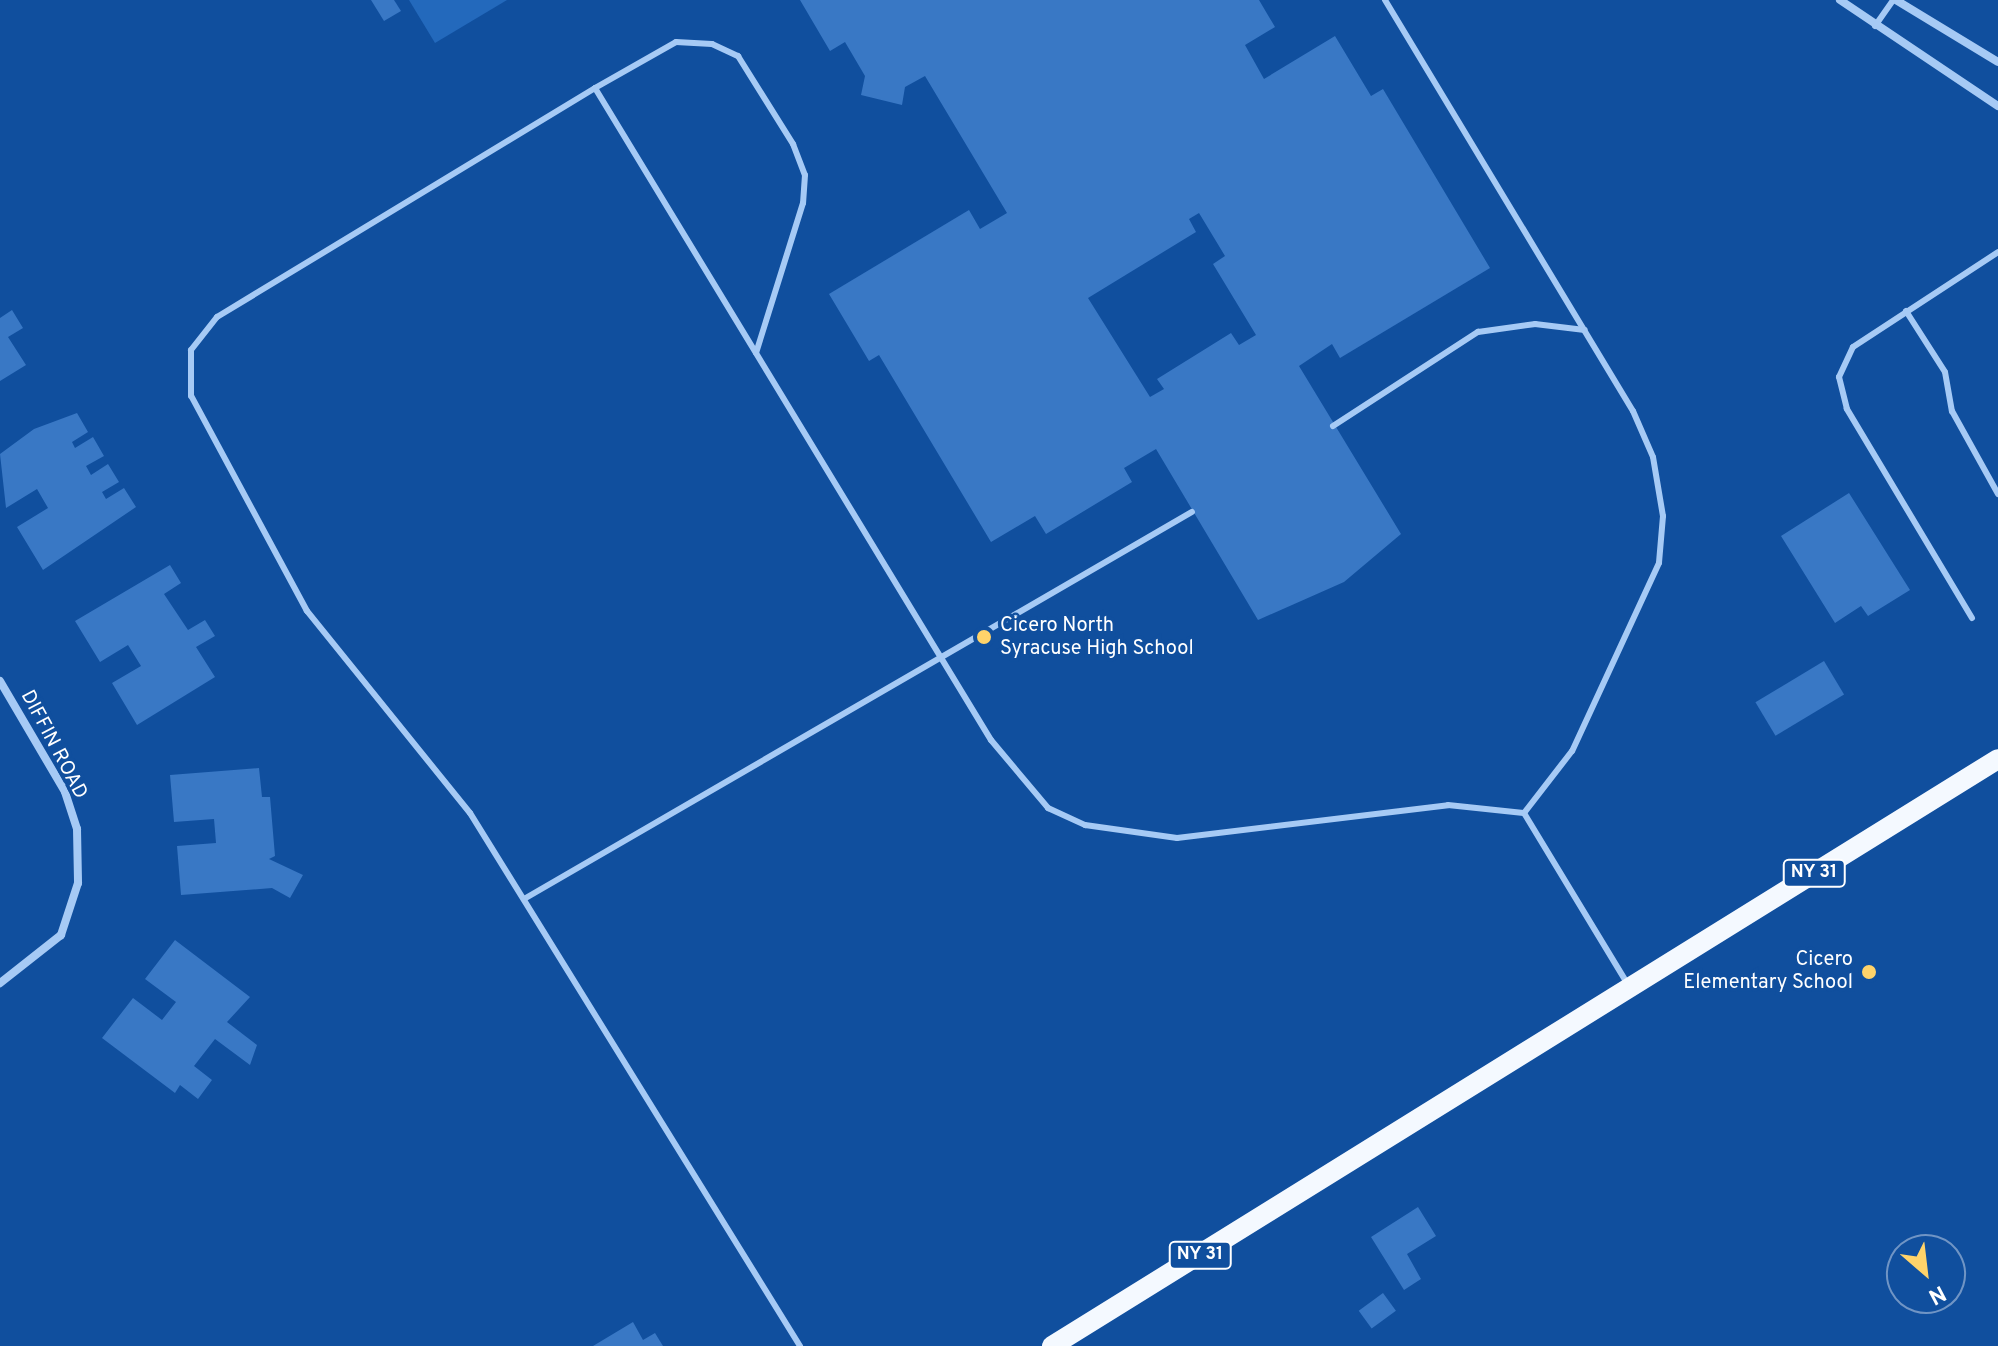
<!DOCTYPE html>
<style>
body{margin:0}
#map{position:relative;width:1998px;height:1346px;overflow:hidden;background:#104f9e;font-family:Overpass,sans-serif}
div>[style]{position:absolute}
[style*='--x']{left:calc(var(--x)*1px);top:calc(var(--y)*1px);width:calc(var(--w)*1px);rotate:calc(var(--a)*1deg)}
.green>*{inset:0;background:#2369bc}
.building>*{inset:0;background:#3978c5;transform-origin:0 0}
.lane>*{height:6px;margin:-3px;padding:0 3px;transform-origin:3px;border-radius:3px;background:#a6caf5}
.street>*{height:8px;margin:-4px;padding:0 4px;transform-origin:4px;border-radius:4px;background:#a6caf5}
.primary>*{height:20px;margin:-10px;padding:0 10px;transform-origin:10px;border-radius:10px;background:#f4f9ff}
.dots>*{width:22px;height:22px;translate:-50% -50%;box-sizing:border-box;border:4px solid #104f9e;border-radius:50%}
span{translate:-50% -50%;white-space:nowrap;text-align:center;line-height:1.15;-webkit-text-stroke:7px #104f9e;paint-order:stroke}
.shield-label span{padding:2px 6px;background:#104f9e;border:2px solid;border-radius:6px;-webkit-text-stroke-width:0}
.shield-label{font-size:18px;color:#fff;font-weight:700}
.poi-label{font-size:20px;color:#fff}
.left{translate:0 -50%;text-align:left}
.right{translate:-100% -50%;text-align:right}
.street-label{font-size:20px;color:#fff}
.north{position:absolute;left:1886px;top:1234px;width:80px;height:80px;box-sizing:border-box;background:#104f9e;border:2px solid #7095c5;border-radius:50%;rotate:152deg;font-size:22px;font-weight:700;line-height:32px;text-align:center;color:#fff}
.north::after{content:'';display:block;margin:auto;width:28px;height:36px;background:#ffd36a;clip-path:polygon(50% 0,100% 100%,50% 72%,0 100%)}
</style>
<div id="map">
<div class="green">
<i style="clip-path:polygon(409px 0,507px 0,435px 43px)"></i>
</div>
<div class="building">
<i style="clip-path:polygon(371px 0,394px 0,401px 11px,384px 21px)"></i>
<i style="clip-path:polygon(evenodd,800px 0,1259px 0,1275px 27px,1245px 45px,1264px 79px,1335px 36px,1371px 96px,1383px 89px,1490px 268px,1340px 358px,1332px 344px,1299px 366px,1401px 534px,1344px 582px,1258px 620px,1156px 449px,1124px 468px,1132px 482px,1046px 534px,1035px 516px,991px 542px,879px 355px,869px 361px,829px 294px,969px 210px,980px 229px,1007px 213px,925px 76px,905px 87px,902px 105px,861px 95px,865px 76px,845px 42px,830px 51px,800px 0,1199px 213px,1225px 256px,1213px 264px,1256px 335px,1239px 345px,1231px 333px,1157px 379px,1164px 389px,1150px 397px,1088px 298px,1196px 232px,1189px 219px,1199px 213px)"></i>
<i style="clip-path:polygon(12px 310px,23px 328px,8px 337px,26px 365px,0 381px,0 318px)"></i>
<i style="clip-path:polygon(77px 413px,88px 432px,72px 442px,75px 448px,93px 437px,104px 456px,86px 466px,91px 475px,108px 464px,119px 482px,102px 492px,106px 499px,124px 488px,136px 507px,43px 570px,17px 527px,48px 508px,37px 489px,6px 508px,0 454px,34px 429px)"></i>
<i style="clip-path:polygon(1849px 493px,1910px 590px,1868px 616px,1861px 606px,1835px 623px,1781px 536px)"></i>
<i style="clip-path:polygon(170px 565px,181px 583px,164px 594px,188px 630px,205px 620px,215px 636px,196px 647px,215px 677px,137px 725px,112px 683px,141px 666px,128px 645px,100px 662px,75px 621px)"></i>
<i style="left:1824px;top:661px;width:39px;height:80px;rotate:59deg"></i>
<i style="clip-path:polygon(259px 768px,262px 797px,270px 797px,275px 856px,269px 859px,303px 875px,290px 898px,272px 888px,181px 895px,177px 846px,216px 843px,214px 819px,174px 822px,170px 775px)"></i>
<i style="clip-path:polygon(175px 940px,250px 997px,227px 1022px,257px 1045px,250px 1065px,215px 1039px,194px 1066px,212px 1080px,198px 1099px,180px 1085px,175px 1093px,102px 1038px,133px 998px,162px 1020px,176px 1002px,145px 979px)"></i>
<i style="clip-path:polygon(1418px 1207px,1436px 1236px,1407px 1254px,1421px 1279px,1404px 1290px,1371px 1237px)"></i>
<i style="left:1383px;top:1293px;width:22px;height:30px;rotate:54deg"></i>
<i style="clip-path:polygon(633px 1322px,643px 1340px,655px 1333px,663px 1346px,593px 1346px)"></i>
</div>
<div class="lane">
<i style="--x:1385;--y:0;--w:480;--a:58.9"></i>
<i style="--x:1633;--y:411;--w:50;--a:66.5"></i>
<i style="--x:1653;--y:457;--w:60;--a:80.4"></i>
<i style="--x:1663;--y:516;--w:47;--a:94.9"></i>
<i style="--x:1659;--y:563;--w:207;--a:114.8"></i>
<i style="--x:1572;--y:751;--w:78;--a:127.7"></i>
<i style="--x:1524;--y:813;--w:201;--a:58.8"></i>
<i style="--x:1875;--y:26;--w:32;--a:-55"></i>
<i style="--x:595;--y:88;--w:93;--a:-29.6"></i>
<i style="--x:676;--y:42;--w:36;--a:3"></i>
<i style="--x:712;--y:44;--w:29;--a:25"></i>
<i style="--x:738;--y:56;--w:104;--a:58"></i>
<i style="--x:793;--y:144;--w:33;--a:69"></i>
<i style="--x:805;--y:175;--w:28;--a:94"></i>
<i style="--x:803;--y:203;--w:157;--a:107.4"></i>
<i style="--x:1906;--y:311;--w:72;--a:57.4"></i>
<i style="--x:1945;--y:372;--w:40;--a:80"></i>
<i style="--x:1952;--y:411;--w:95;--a:61"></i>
<i style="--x:1333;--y:426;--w:173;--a:-33"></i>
<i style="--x:1478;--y:332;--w:58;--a:-8"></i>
<i style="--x:1535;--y:324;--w:50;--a:6.8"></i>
<i style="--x:1972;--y:618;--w:244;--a:-120.9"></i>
<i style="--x:1847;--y:409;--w:33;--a:-104"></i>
<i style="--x:1839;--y:377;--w:33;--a:-65"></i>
<i style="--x:1853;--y:347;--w:173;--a:-33.2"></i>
<i style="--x:524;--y:899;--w:772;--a:-30.09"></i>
<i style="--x:800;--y:1346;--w:627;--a:-121.76"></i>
<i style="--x:470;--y:813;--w:260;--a:-128.9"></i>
<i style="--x:307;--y:611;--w:244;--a:-118.3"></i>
<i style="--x:191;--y:396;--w:46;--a:-90"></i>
<i style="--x:191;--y:350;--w:42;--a:-51.8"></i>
<i style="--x:217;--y:317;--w:442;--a:-31.2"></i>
<i style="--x:595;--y:88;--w:763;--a:58.73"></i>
<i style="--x:991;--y:740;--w:89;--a:50"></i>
<i style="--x:1048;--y:808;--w:41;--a:24.7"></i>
<i style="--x:1085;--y:825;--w:93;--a:8"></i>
<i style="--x:1177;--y:838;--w:273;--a:-6.9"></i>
<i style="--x:1448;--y:805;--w:76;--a:6"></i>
</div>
<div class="street">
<i style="--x:1840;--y:0;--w:190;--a:33.9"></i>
<i style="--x:1896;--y:0;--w:119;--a:31.3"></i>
<i style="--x:0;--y:681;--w:129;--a:59.6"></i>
<i style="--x:65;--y:792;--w:39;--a:72"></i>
<i style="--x:77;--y:829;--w:54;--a:88.9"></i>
<i style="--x:78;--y:883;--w:55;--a:108.1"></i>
<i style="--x:61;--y:935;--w:78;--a:141.8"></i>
</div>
<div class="primary">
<i style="--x:1052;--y:1346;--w:1113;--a:-31.82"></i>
</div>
<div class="dots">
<i style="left:984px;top:637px;background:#ffd36a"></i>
<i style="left:1869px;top:972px;background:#ffd36a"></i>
</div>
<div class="shield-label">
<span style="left:1814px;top:873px">NY 31</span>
<span style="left:1200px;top:1255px">NY 31</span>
</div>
<div class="poi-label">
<span class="left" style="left:1000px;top:638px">Cicero North<br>Syracuse High School</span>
<span class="right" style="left:1853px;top:972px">Cicero<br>Elementary School</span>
</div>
<div class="street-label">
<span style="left:53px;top:745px;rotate:62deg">DIFFIN ROAD</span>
</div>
<div class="north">N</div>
</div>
